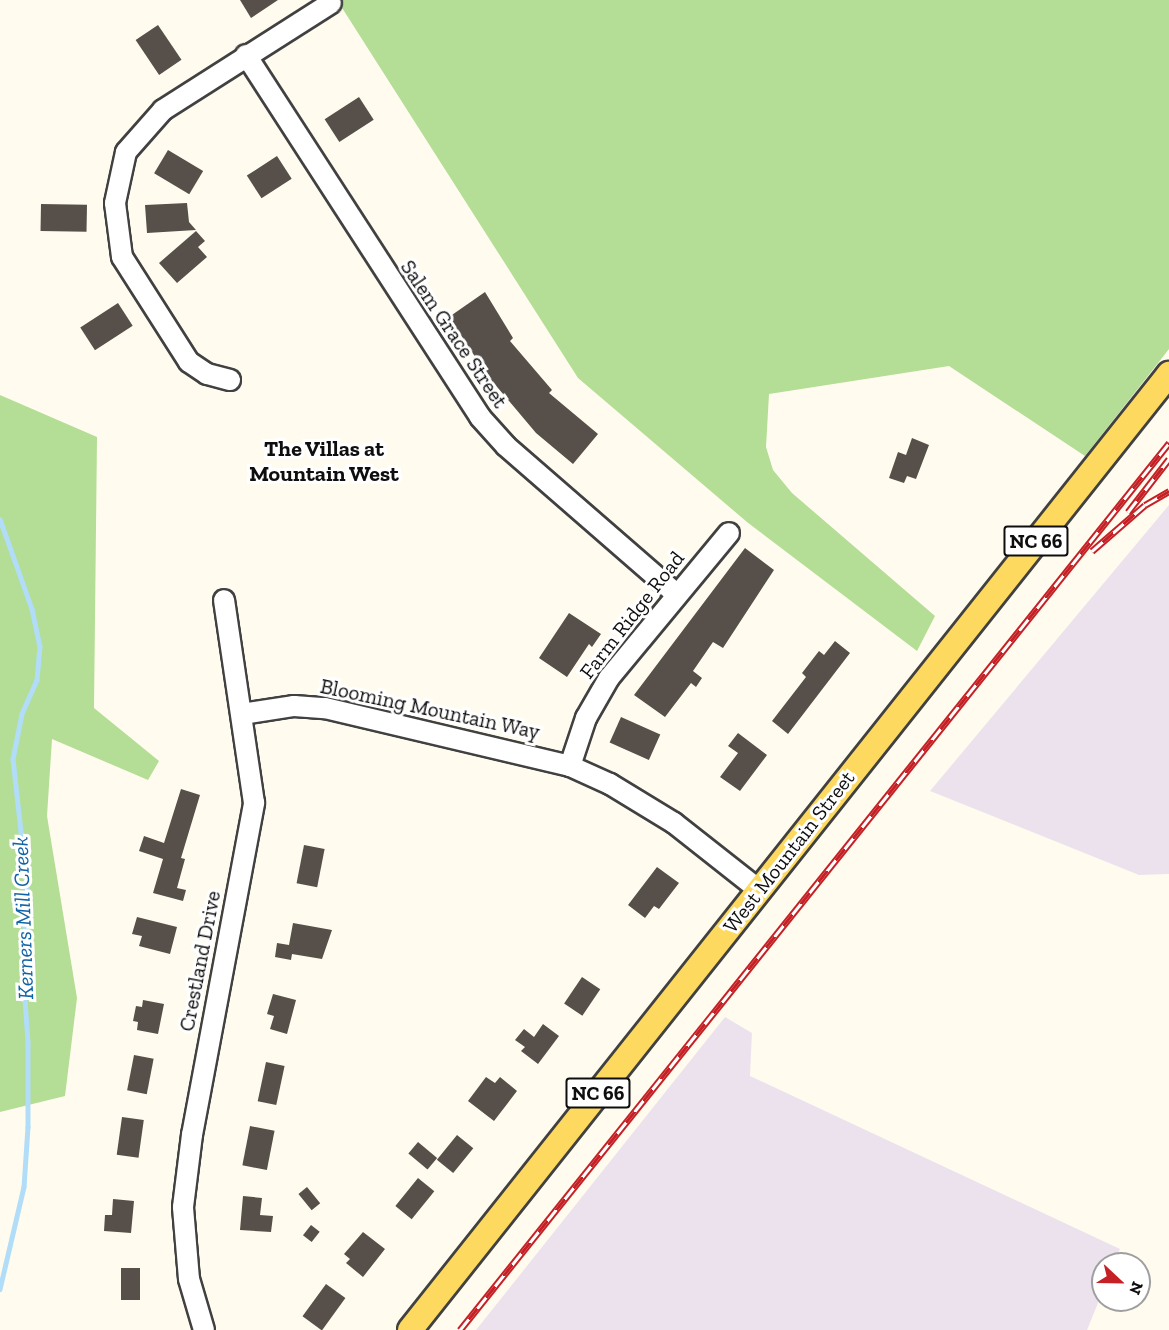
<!DOCTYPE html>
<style>
body{margin:0}
#map{position:relative;width:1169px;height:1330px;overflow:hidden;background:#fffcef;font-family:"Zilla Slab",serif}
div>[style]{position:absolute}
[style*='--x']{left:calc(var(--x)*1px);top:calc(var(--y)*1px);width:calc(var(--w)*1px);rotate:calc(var(--a)*1deg)}
.industrial>*{inset:0;background:#ece2ed}
.forest>*{inset:0;background:#b4dd95}
.stream>*{height:4.5px;margin:-2.25px;padding:0 2.25px;transform-origin:2.25px;border-radius:2.25px;background:#b1ddf9}
.building>*{inset:0;background:#574f4a;transform-origin:0 0}
.roads{filter:drop-shadow(2px 0 #414141) drop-shadow(-2px 0 #414141) drop-shadow(0 2px #414141) drop-shadow(0 -2px #414141)}
.minor>*{height:20px;margin:-10px;padding:0 10px;transform-origin:10px;border-radius:10px;background:#fff}
.major>*{height:24px;margin:-12px;padding:0 12px;transform-origin:12px;border-radius:12px;background:#fed960}
.rail>*{height:7px;margin-top:-3.5px;transform-origin:0;background:repeating-linear-gradient(90deg,#fff 0 14px,#c42025 0 28px);box-sizing:border-box;border-block:2px solid #c42025}
span{translate:-50% -50%;white-space:nowrap;text-align:center;line-height:1.15;-webkit-text-stroke:6px #fff;paint-order:stroke}
.shield-label span{padding:2px 4px;background:#fff;border:2px solid;border-radius:4px;-webkit-text-stroke-width:0}
.shield-label{font-size:20px;color:#0e0e0e;font-weight:700}
.street-label{font-size:21px;color:#0e0e0e}
.neighbourhood-label{font-size:22px;color:#0e0e0e;font-weight:700}
.water-label{font-size:22px;color:#1163a5;font-style:italic}
.north{position:absolute;left:1091px;top:1252px;width:60px;height:60px;box-sizing:border-box;background:#fff;border:2px solid #9f9f9f;border-radius:50%;rotate:112deg;font-size:16px;font-weight:700;line-height:24px;text-align:center;color:#0e0e0e}
.north::after{content:'';display:block;margin:auto;width:21px;height:27px;background:#c42025;clip-path:polygon(50% 0,100% 100%,50% 72%,0 100%)}
</style>
<div id="map">
<div class="industrial">
<i style="clip-path:polygon(1169px 505px,1169px 874px,1139px 875px,930px 791px)"></i>
<i style="clip-path:polygon(725px 1017px,752px 1033px,750px 1076px,1120px 1249px,1114px 1264px,1103px 1264px,1103px 1291px,1087px 1330px,476px 1330px)"></i>
</div>
<div class="forest">
<i style="clip-path:polygon(337px 0,1169px 0,1169px 349px,1085px 456px,949px 366px,769px 394px,766px 447px,773px 470px,792px 493px,935px 616px,917px 651px,747px 522px,578px 378px)"></i>
<i style="clip-path:polygon(0 395px,97px 437px,94px 708px,159px 761px,148px 780px,52px 739px,47px 816px,77px 998px,65px 1096px,0 1112px)"></i>
</div>
<div class="stream">
<i style="--x:0;--y:519;--w:96;--a:70.4"></i>
<i style="--x:32;--y:609;--w:38;--a:78"></i>
<i style="--x:40;--y:646;--w:34;--a:95"></i>
<i style="--x:37;--y:680;--w:37;--a:114"></i>
<i style="--x:22;--y:714;--w:46;--a:101.3"></i>
<i style="--x:13;--y:759;--w:127;--a:83.7"></i>
<i style="--x:27;--y:885;--w:87;--a:92.6"></i>
<i style="--x:23;--y:972;--w:69;--a:85.9"></i>
<i style="--x:28;--y:1041;--w:86;--a:90"></i>
<i style="--x:28;--y:1127;--w:60;--a:93.8"></i>
<i style="--x:24;--y:1187;--w:105;--a:103.2"></i>
</div>
<div class="building">
<i style="clip-path:polygon(240px 0,278px 0,251px 18px)"></i>
<i style="left:158px;top:25px;width:42px;height:27px;rotate:56deg"></i>
<i style="left:359px;top:97px;width:27px;height:41px;rotate:57deg"></i>
<i style="left:168px;top:150px;width:41px;height:27px;rotate:31deg"></i>
<i style="left:277px;top:156px;width:27px;height:36px;rotate:57deg"></i>
<i style="clip-path:polygon(187px 203px,189px 222px,196px 230px,147px 233px,145px 205px)"></i>
<i style="left:41px;top:204px;width:46px;height:27px;rotate:1deg"></i>
<i style="clip-path:polygon(196px 231px,205px 241px,198px 247px,207px 257px,177px 283px,159px 263px)"></i>
<i style="clip-path:polygon(485px 292px,513px 338px,510px 341px,552px 390px,549px 393px,598px 434px,573px 464px,536px 433px,487px 375px,449px 317px)"></i>
<i style="left:118px;top:303px;width:27px;height:45px;rotate:57deg"></i>
<i style="clip-path:polygon(912px 438px,929px 445px,916px 479px,907px 476px,904px 483px,889px 478px,898px 452px,906px 455px)"></i>
<i style="clip-path:polygon(745px 548px,774px 570px,723px 648px,713px 642px,693px 671px,702px 678px,696px 687px,691px 683px,665px 717px,634px 695px)"></i>
<i style="clip-path:polygon(569px 613px,601px 634px,592px 647px,589px 644px,567px 677px,539px 658px)"></i>
<i style="clip-path:polygon(835px 641px,850px 653px,788px 734px,772px 721px,806px 677px,802px 673px,819px 651px,824px 655px)"></i>
<i style="left:621px;top:717px;width:43px;height:28px;rotate:24deg"></i>
<i style="clip-path:polygon(738px 733px,767px 755px,740px 791px,720px 777px,738px 753px,728px 746px)"></i>
<i style="clip-path:polygon(181px 789px,200px 795px,181px 858px,185px 859px,177px 888px,186px 890px,183px 901px,153px 893px,163px 859px,139px 851px,144px 836px,164px 843px)"></i>
<i style="left:304px;top:845px;width:21px;height:39px;rotate:11deg"></i>
<i style="clip-path:polygon(657px 867px,679px 883px,659px 909px,654px 906px,645px 918px,628px 905px)"></i>
<i style="clip-path:polygon(137px 917px,177px 927px,170px 954px,139px 946px,142px 936px,132px 934px)"></i>
<i style="clip-path:polygon(293px 923px,332px 930px,322px 959px,292px 954px,291px 960px,275px 957px,277px 943px,289px 945px)"></i>
<i style="left:582px;top:977px;width:22px;height:32px;rotate:34deg"></i>
<i style="clip-path:polygon(273px 994px,296px 1000px,287px 1034px,270px 1029px,274px 1016px,267px 1014px)"></i>
<i style="clip-path:polygon(143px 1000px,164px 1004px,158px 1034px,137px 1030px,138px 1022px,133px 1021px,136px 1006px,142px 1007px)"></i>
<i style="clip-path:polygon(543px 1024px,559px 1036px,538px 1064px,521px 1051px,525px 1047px,515px 1040px,524px 1029px,534px 1037px)"></i>
<i style="left:134px;top:1055px;width:20px;height:36px;rotate:11deg"></i>
<i style="left:266px;top:1062px;width:19px;height:40px;rotate:12deg"></i>
<i style="clip-path:polygon(486px 1077px,495px 1083px,500px 1077px,517px 1091px,494px 1121px,468px 1101px)"></i>
<i style="left:122px;top:1117px;width:22px;height:38px;rotate:8deg"></i>
<i style="left:250px;top:1126px;width:25px;height:40px;rotate:11deg"></i>
<i style="left:457px;top:1135px;width:21px;height:32px;rotate:39deg"></i>
<i style="left:418px;top:1142px;width:25px;height:15px;rotate:40deg"></i>
<i style="left:418px;top:1178px;width:21px;height:36px;rotate:39deg"></i>
<i style="left:307px;top:1187px;width:21px;height:11px;rotate:51deg"></i>
<i style="clip-path:polygon(243px 1196px,262px 1198px,260px 1215px,273px 1216px,271px 1232px,240px 1230px)"></i>
<i style="clip-path:polygon(113px 1199px,134px 1201px,131px 1233px,104px 1231px,105px 1215px,112px 1215px)"></i>
<i style="left:311px;top:1225px;width:11px;height:13px;rotate:38deg"></i>
<i style="clip-path:polygon(363px 1232px,385px 1249px,363px 1277px,346px 1263px,350px 1259px,344px 1254px)"></i>
<i style="left:121px;top:1268px;width:19px;height:32px"></i>
<i style="left:326px;top:1284px;width:24px;height:40px;rotate:36deg"></i>
</div>
<div class="roads">
<div class="minor">
<i style="--x:246;--y:55;--w:431;--a:57.1"></i>
<i style="--x:480;--y:417;--w:39;--a:48"></i>
<i style="--x:506;--y:446;--w:225;--a:41"></i>
<i style="--x:230;--y:380;--w:24;--a:-165"></i>
<i style="--x:207;--y:374;--w:22;--a:-146"></i>
<i style="--x:189;--y:362;--w:125;--a:-122.5"></i>
<i style="--x:122;--y:257;--w:54;--a:-97.4"></i>
<i style="--x:115;--y:203;--w:52;--a:-77.8"></i>
<i style="--x:126;--y:152;--w:56;--a:-48.6"></i>
<i style="--x:163;--y:110;--w:199;--a:-32.5"></i>
<i style="--x:242;--y:714;--w:53;--a:-8.7"></i>
<i style="--x:294;--y:706;--w:31;--a:4"></i>
<i style="--x:325;--y:708;--w:252;--a:13.3"></i>
<i style="--x:570;--y:766;--w:44;--a:24.2"></i>
<i style="--x:610;--y:784;--w:75;--a:31.4"></i>
<i style="--x:674;--y:823;--w:108;--a:38.2"></i>
<i style="--x:570;--y:766;--w:51;--a:-71.6"></i>
<i style="--x:586;--y:718;--w:46;--a:-60.1"></i>
<i style="--x:609;--y:678;--w:188;--a:-50.4"></i>
<i style="--x:204;--y:1330;--w:53;--a:-106.4"></i>
<i style="--x:189;--y:1279;--w:72;--a:-94.8"></i>
<i style="--x:183;--y:1207;--w:73;--a:-82.9"></i>
<i style="--x:192;--y:1135;--w:338;--a:-79.4"></i>
<i style="--x:254;--y:803;--w:205;--a:-98.4"></i>
</div>
<div class="major">
<i style="--x:410;--y:1330;--w:1221;--a:-51.55"></i>
</div>
</div>
<div class="rail">
<i style="--x:1128;--y:512;--w:67;--a:-52.3"></i>
<i style="--x:1092;--y:551;--w:70;--a:-41"></i>
<i style="--x:1145;--y:505;--w:28;--a:-30"></i>
<i style="--x:460;--y:1330;--w:1136;--a:-51.36"></i>
</div>
<div class="shield-label">
<span style="left:1036px;top:541px">NC 66</span>
<span style="left:598px;top:1093px">NC 66</span>
</div>
<div class="street-label">
<span style="left:454px;top:334px;rotate:56deg">Salem Grace Street</span>
<span style="left:632px;top:615px;rotate:-52deg">Farm Ridge Road</span>
<span style="left:430px;top:709px;rotate:12deg">Blooming Mountain Way</span>
<span style="left:789px;top:852px;rotate:-52deg">West Mountain Street</span>
<span style="left:200px;top:961px;rotate:-79deg">Crestland Drive</span>
</div>
<div class="neighbourhood-label">
<span style="left:324px;top:461px">The Villas at<br>Mountain West</span>
</div>
<div class="water-label">
<span style="left:23px;top:918px;rotate:-92deg">Kerners Mill Creek</span>
</div>
<div class="north">N</div>
</div>
